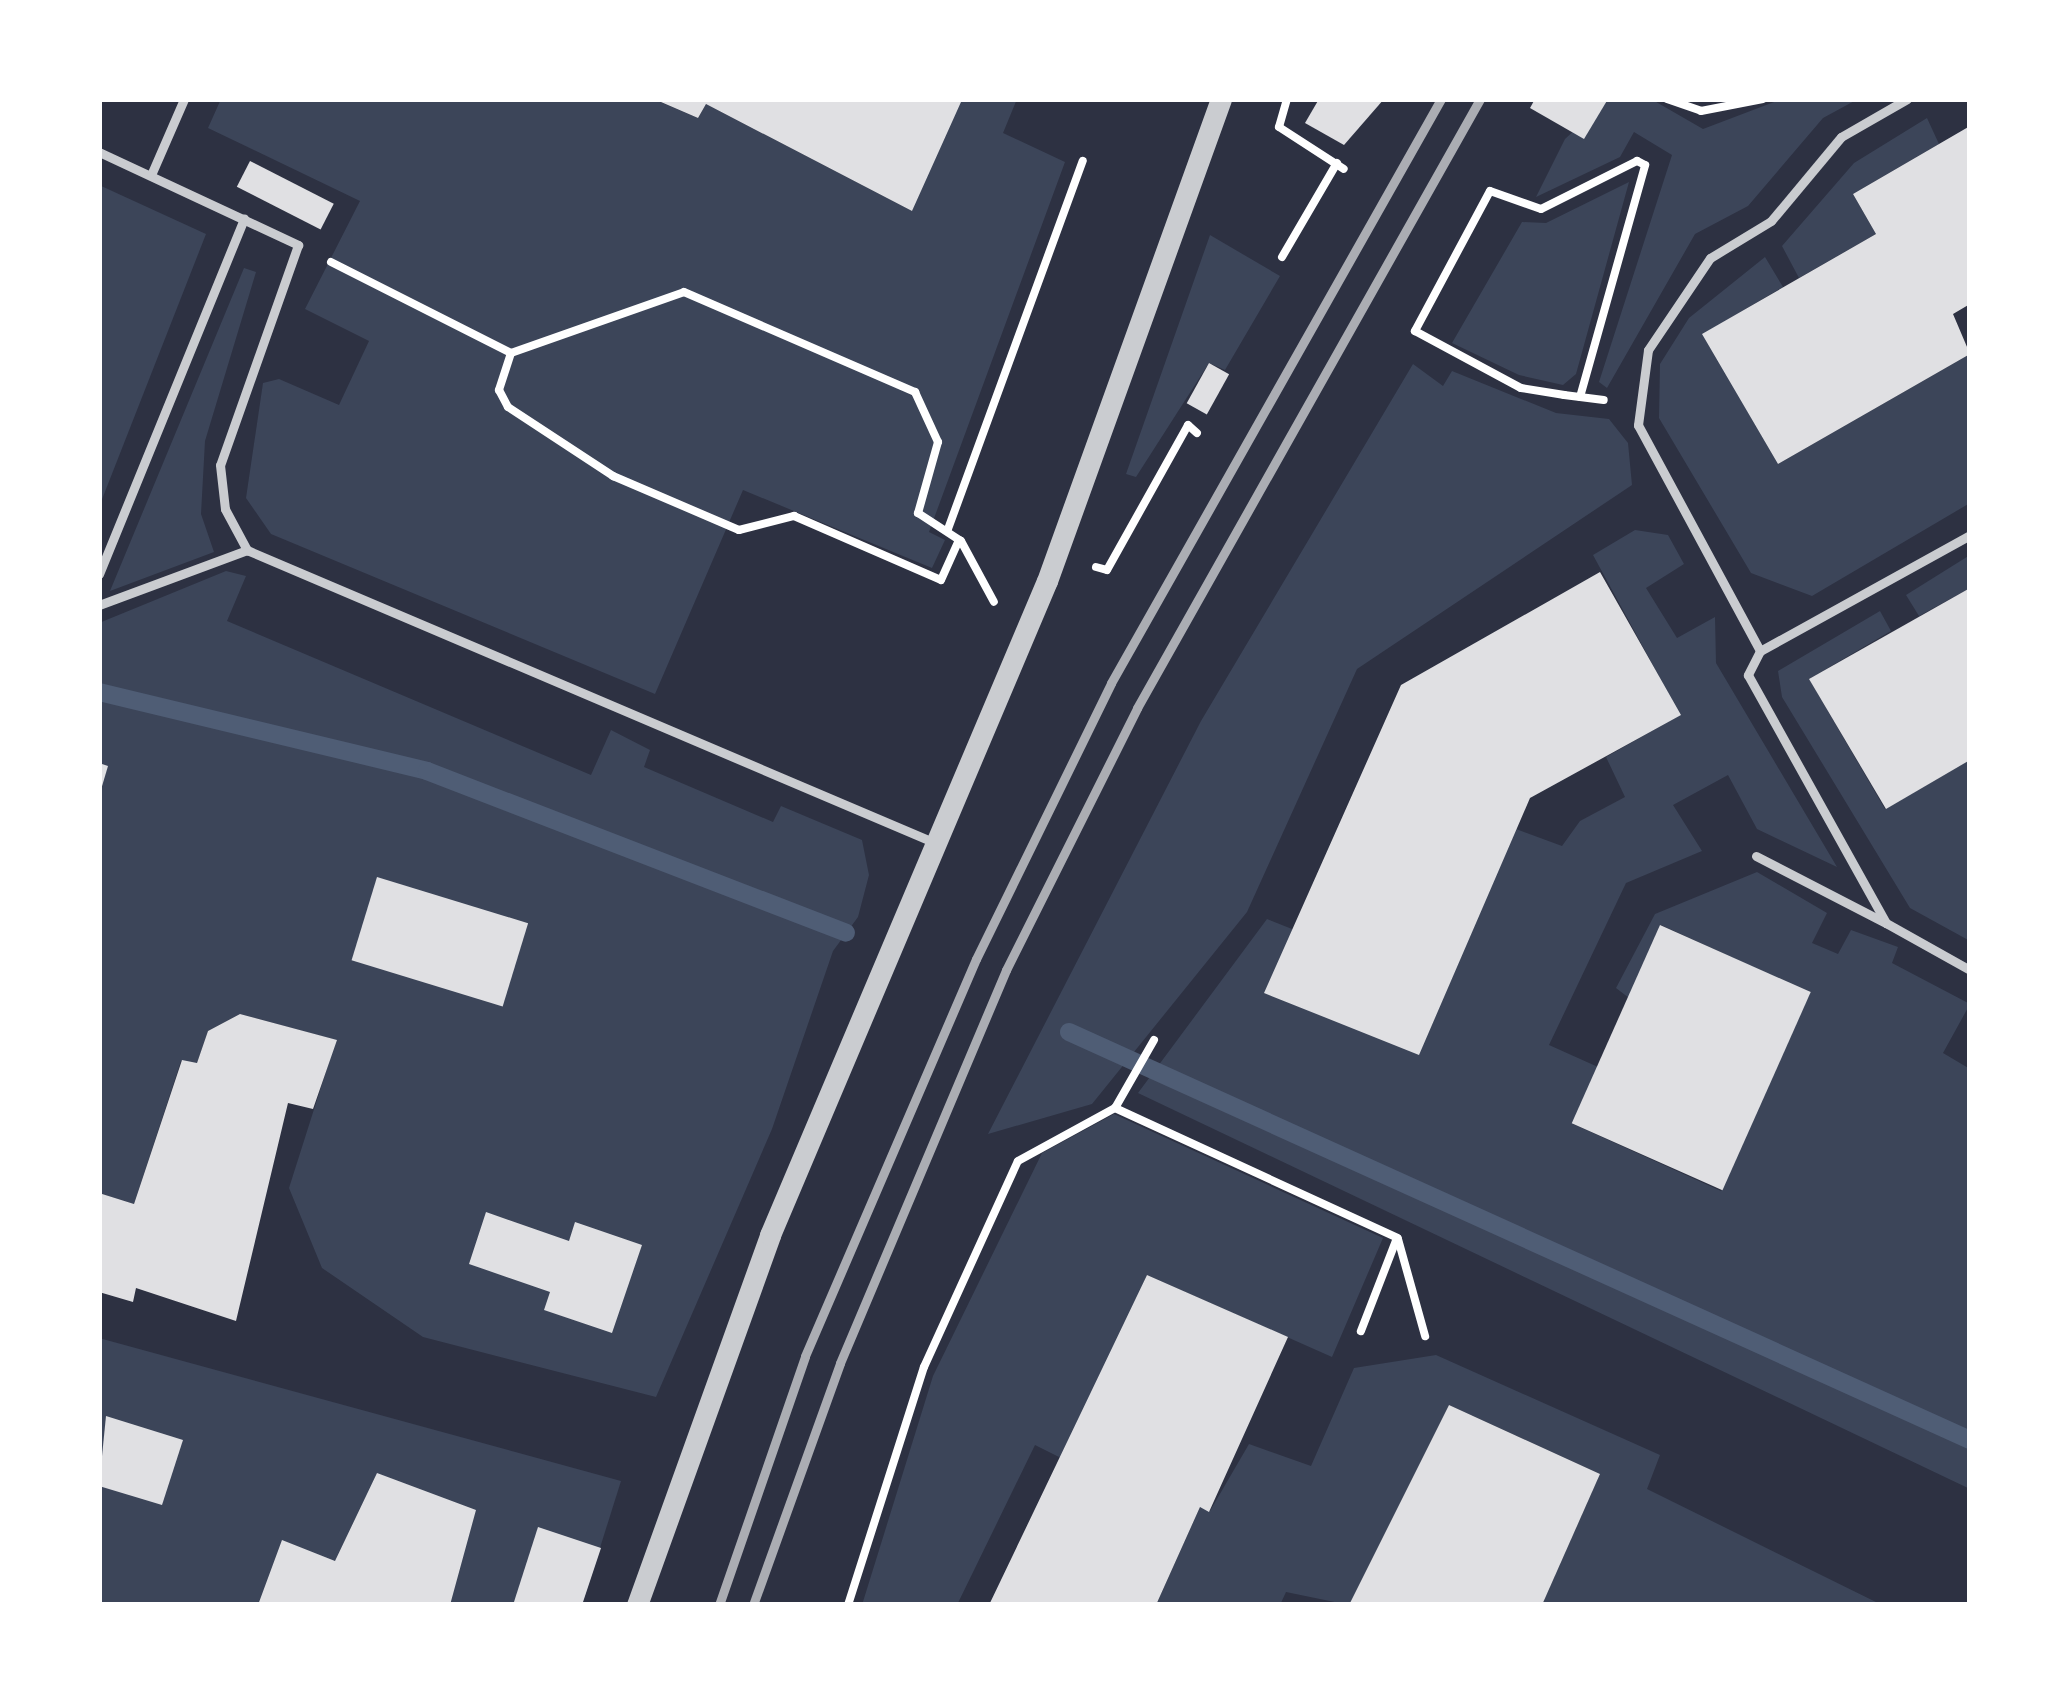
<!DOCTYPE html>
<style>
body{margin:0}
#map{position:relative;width:2069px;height:1704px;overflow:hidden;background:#2d3142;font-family:Inter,sans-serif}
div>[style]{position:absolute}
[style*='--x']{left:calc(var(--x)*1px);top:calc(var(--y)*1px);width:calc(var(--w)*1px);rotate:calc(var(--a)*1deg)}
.green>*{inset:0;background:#3c4559}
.stream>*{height:18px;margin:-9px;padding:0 9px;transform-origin:9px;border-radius:9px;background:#4f5d75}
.building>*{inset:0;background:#e0e0e3;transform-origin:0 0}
.path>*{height:8px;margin:-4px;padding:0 4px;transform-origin:4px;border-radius:4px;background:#fff}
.service>*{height:9px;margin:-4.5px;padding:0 4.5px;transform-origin:4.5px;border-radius:4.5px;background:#caccd0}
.tertiary>*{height:21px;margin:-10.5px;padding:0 10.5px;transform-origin:10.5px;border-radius:10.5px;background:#caccd0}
.rail>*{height:9px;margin:-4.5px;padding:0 4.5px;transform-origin:4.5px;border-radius:4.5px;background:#abadb3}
span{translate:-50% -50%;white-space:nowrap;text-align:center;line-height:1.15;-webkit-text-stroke:9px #fff;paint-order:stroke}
.frame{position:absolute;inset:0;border:102px solid #fff;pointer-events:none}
</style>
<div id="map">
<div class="green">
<i style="clip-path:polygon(221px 99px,653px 99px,698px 118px,706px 104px,912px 211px,954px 99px,1017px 99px,1003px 133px,1065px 162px,929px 532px,945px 540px,932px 568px,743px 490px,655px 694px,271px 534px,246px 498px,263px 383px,279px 379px,339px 405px,369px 341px,305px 309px,360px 201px,208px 128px)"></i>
<i style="clip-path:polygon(1608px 99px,1651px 99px,1703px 129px,1782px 99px,1858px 99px,1823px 118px,1748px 206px,1695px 234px,1607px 388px,1599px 382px,1672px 155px,1634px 132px,1620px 157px,1536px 197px,1565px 139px)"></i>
<i style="clip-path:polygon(1927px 118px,1939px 144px,1853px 194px,1876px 234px,1799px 278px,1782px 246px,1854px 163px)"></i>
<i style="clip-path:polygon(1629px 182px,1576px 374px,1563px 385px,1519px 375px,1452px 343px,1522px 222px,1546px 223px)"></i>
<i style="clip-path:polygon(99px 185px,206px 234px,99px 507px)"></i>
<i style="clip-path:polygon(1210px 235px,1280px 276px,1225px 370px,1209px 363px,1136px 477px,1126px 474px)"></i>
<i style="clip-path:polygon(1765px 257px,1783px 287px,1703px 334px,1778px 464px,1970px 354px,1970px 503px,1812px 596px,1751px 573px,1659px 418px,1660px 364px,1689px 318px)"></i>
<i style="clip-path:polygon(244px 268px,256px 272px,205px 441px,201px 514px,214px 552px,110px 591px)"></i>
<i style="clip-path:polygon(1413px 364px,1443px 386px,1452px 371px,1556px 413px,1609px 419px,1628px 443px,1632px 485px,1357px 669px,1247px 912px,1092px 1104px,988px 1134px,1201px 721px)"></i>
<i style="clip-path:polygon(1635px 530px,1668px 535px,1684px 564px,1646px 588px,1677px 638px,1715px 617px,1716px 663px,1837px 867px,1757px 829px,1728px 775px,1673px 805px,1702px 851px,1626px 883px,1549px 1045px,1598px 1067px,1573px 1124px,1721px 1191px,1810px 993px,1661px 925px,1629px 998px,1616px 988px,1655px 914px,1757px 872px,1827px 913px,1812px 943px,1838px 954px,1851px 930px,1898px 947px,1892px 963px,1970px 1004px,1943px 1053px,1970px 1069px,1970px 1489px,1138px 1093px,1267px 919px,1292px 929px,1419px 1054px,1516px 829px,1562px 846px,1580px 821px,1625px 797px,1606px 757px,1680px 715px,1593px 555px)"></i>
<i style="clip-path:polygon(1970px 555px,1970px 588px,1919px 616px,1906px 595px)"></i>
<i style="clip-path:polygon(226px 571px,246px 576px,227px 621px,591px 775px,611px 730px,650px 750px,644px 767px,773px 822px,781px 806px,862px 840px,869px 875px,858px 917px,833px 951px,772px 1129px,656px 1397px,423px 1337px,322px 1268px,289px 1188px,336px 1040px,240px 1014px,208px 1031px,197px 1063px,181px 1061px,134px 1204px,99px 1193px,99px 623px)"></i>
<i style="clip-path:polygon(1880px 611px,1891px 631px,1809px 679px,1885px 809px,1970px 760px,1970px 941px,1910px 908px,1782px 697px,1778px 671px)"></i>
<i style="clip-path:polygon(1114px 1114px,1383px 1238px,1332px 1357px,1147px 1275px,1065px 1460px,1035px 1445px,957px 1605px,862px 1605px,933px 1376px,1042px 1153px)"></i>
<i style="clip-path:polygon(99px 1338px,621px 1481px,582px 1605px,99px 1605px)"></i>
<i style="clip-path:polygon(1436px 1355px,1660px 1455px,1647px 1489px,1882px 1605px,1542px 1605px,1600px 1474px,1449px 1405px,1349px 1605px,1286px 1592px,1280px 1605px,1156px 1605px,1200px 1507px,1210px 1511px,1249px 1444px,1311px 1466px,1354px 1368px)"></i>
</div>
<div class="stream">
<i style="--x:99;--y:692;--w:337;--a:13.5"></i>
<i style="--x:427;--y:771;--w:449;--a:21.1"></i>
<i style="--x:1069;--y:1032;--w:989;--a:24.36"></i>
</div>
<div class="building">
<i style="clip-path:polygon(654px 99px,954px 99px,961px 102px,912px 211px,706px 104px,698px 118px)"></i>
<i style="clip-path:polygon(1319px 99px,1384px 99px,1344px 145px,1305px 123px)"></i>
<i style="clip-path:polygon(1535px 99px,1608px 99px,1584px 139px,1530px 108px)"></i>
<i style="clip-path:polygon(1970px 126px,1970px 304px,1953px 314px,1970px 354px,1778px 464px,1702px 334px,1876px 234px,1853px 194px)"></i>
<i style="left:250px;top:161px;width:94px;height:29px;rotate:27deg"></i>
<i style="left:1209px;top:363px;width:23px;height:46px;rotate:29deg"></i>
<i style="clip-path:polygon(1600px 572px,1681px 715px,1530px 798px,1419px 1055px,1264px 993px,1401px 685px)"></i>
<i style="clip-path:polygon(1970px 588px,1970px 760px,1886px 809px,1809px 679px)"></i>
<i style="clip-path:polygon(99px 763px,108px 766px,100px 793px,99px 793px)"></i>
<i style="left:377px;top:877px;width:158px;height:87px;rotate:17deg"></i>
<i style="left:1660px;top:925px;width:165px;height:217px;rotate:24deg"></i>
<i style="clip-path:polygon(240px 1014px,337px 1040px,313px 1109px,288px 1103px,236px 1321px,136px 1288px,133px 1302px,99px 1292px,99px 1193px,134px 1204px,182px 1060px,197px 1063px,208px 1031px)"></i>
<i style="clip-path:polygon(486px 1212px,569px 1241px,575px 1222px,642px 1245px,612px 1333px,544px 1310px,550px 1292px,469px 1264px)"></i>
<i style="clip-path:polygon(1147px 1275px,1288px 1337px,1209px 1512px,1200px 1507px,1156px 1605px,989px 1605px)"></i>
<i style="clip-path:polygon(1449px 1405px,1600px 1474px,1542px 1605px,1349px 1605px)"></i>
<i style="clip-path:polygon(106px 1416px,183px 1440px,162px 1505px,99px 1486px)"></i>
<i style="clip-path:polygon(377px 1473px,476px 1510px,450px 1605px,258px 1605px,282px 1540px,335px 1561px)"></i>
<i style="clip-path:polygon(538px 1527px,601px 1548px,582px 1605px,513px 1605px)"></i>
</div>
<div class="path">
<i style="--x:1287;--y:99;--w:29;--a:106"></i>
<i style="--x:1279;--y:127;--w:77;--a:32.9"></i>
<i style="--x:1667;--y:99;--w:36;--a:19"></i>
<i style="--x:1701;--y:111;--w:63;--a:-11"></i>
<i style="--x:1282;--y:257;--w:109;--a:-59.7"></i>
<i style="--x:331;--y:262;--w:202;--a:26.8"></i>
<i style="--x:511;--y:353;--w:39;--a:108"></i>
<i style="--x:499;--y:390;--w:19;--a:62"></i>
<i style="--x:508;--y:407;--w:126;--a:33.3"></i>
<i style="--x:613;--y:476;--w:137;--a:23.2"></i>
<i style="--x:739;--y:530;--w:57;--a:-14.3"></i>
<i style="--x:794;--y:516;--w:160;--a:23.5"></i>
<i style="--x:941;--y:580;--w:44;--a:-65.8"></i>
<i style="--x:511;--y:353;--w:183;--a:-19.4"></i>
<i style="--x:684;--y:292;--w:252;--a:23.4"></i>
<i style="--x:915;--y:392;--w:55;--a:65.3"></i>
<i style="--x:938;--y:442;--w:74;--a:105.7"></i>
<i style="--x:918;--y:513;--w:51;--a:33.1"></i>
<i style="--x:961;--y:541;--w:69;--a:61.6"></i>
<i style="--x:1580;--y:397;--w:241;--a:-74.3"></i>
<i style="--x:1645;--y:165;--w:9;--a:-153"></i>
<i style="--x:1637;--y:161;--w:107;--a:153.4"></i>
<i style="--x:1541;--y:209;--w:54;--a:-160.6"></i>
<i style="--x:1490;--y:191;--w:159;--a:118.2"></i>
<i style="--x:1415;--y:331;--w:120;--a:28.3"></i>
<i style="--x:1521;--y:388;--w:44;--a:9.2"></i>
<i style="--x:1564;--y:395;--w:40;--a:7.1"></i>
<i style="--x:948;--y:529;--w:392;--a:-69.9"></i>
<i style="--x:1096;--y:567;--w:11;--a:15"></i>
<i style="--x:1107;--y:570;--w:166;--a:-60.8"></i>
<i style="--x:1188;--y:425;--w:12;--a:42"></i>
<i style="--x:1154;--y:1040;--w:78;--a:119.8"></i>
<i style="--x:1115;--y:1108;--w:311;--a:24.7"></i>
<i style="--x:1397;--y:1238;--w:100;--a:111.2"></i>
<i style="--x:1398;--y:1239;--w:101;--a:74.4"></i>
<i style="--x:848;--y:1605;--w:250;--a:-72.3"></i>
<i style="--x:924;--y:1367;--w:226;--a:-65.5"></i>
<i style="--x:1018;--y:1161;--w:111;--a:-28.7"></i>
</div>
<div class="service">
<i style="--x:1907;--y:99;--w:76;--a:150.1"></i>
<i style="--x:1841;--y:137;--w:109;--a:129.8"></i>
<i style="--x:1771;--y:221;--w:71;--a:148.8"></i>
<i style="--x:1710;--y:258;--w:111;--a:124"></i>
<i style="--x:1648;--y:350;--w:76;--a:97.6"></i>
<i style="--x:1638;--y:425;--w:257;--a:61.6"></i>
<i style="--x:1760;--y:651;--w:27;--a:117"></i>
<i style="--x:1748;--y:675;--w:284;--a:60.9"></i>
<i style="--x:1886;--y:923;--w:96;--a:29.2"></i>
<i style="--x:99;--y:152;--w:220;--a:25"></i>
<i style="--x:298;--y:245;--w:233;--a:109.5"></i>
<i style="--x:220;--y:465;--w:44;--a:83.5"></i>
<i style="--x:225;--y:509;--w:47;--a:61.8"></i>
<i style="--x:247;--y:550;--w:746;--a:23.06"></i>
<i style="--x:151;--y:175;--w:83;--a:-66.5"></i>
<i style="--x:99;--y:574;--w:384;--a:-67.8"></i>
<i style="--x:99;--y:605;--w:158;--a:-20.4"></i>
<i style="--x:1760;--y:651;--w:240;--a:-28.9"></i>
<i style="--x:1756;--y:856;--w:146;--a:27.3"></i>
</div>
<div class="tertiary">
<i style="--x:637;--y:1605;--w:393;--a:-70.2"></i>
<i style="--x:770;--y:1235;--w:710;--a:-67.05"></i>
<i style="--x:1047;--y:581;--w:512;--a:-70.15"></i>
</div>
<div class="rail">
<i style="--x:719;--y:1605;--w:263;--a:-70.9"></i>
<i style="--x:805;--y:1356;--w:432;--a:-66.7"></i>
<i style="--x:976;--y:959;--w:307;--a:-63.9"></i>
<i style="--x:1111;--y:683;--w:671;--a:-60.53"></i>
<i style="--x:753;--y:1605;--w:257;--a:-70.2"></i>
<i style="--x:840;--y:1363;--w:427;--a:-67.1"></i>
<i style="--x:1006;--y:970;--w:293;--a:-63.4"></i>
<i style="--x:1137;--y:708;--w:699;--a:-60.61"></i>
</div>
<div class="frame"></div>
</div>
